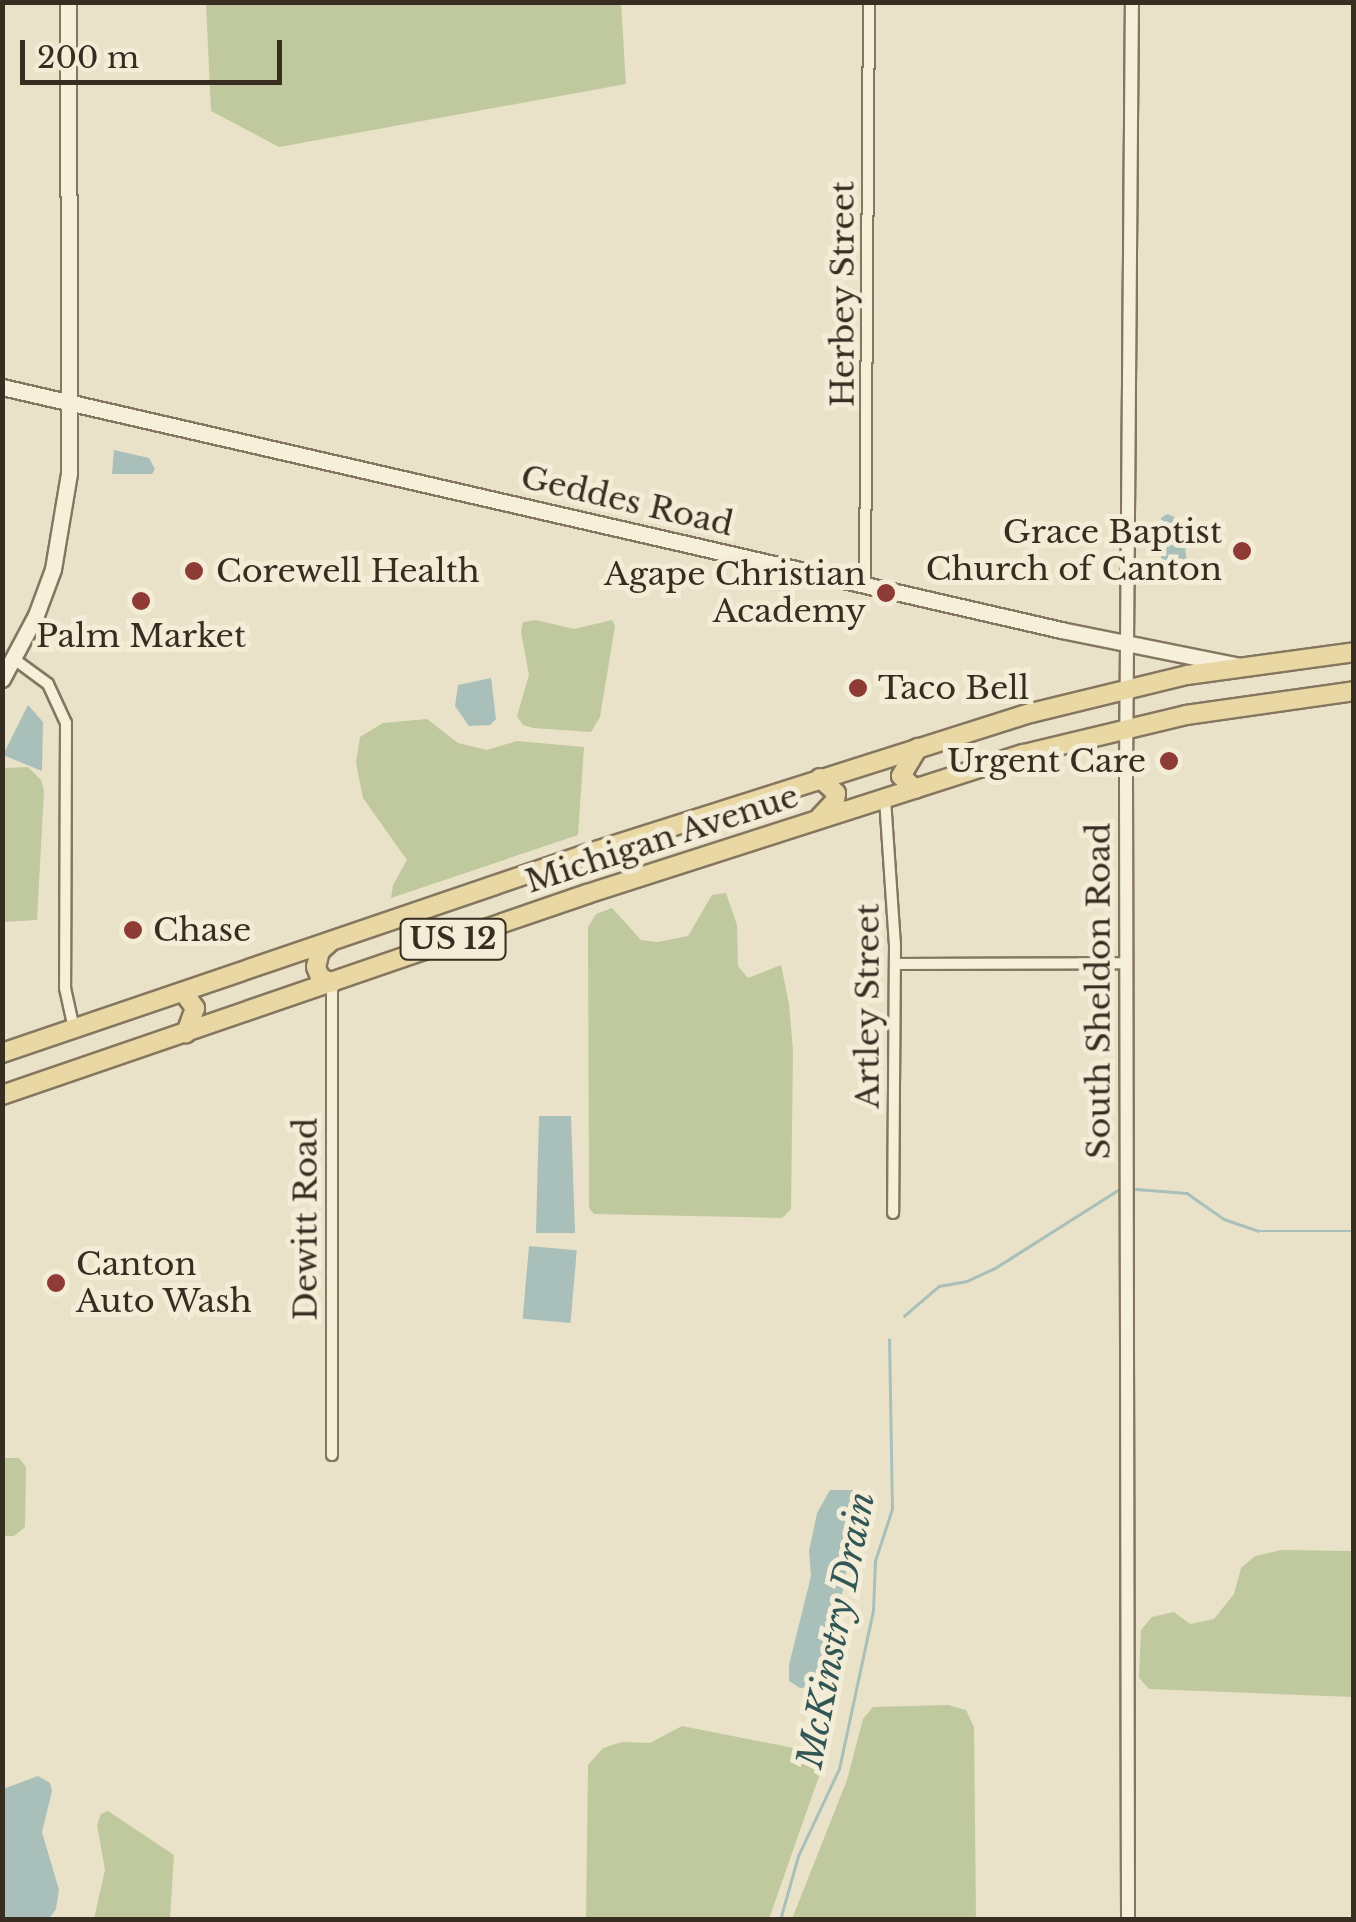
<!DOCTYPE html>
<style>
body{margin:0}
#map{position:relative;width:1356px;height:1922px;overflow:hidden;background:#eae2c8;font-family:"Libre Baskerville",serif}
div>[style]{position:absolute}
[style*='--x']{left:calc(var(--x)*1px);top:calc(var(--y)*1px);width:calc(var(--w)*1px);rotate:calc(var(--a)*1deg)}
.green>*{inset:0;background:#c0c89d}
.water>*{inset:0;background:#a9bfba;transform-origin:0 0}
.stream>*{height:2.5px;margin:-1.25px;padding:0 1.25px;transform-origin:1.25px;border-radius:1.25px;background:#a9bfba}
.roads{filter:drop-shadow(2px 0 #85765f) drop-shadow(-2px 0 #85765f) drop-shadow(0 2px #85765f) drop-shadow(0 -2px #85765f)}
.minor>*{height:10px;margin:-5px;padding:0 5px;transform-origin:5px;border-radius:5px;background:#f6f0db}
.tertiary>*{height:12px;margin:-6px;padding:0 6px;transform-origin:6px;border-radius:6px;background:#f6f0db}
.secondary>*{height:15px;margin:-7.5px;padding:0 7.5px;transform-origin:7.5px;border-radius:7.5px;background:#f6f0db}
.primary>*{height:18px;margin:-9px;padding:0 9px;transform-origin:9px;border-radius:9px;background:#e9d8a4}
.dots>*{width:28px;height:28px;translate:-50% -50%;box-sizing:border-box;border:5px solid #f3ecd7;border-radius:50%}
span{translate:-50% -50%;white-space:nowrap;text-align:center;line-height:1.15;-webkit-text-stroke:10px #f3ecd7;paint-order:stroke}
.shield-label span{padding:2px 8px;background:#f3ecd7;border:2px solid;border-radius:8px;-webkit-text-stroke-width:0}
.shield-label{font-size:30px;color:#372d21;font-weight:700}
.street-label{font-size:32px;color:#372d21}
.poi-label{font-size:32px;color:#372d21}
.right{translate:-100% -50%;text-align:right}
.left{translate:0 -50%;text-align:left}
.water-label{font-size:35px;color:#325555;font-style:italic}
.frame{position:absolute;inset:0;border:5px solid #372d21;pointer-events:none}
.scale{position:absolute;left:20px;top:40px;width:262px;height:45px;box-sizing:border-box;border:5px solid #372d21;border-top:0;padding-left:12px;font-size:30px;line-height:35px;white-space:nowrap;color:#372d21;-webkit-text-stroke:8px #f3ecd7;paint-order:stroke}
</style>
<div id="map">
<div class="green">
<i style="clip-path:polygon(206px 3px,621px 3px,626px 84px,279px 147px,211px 111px)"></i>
<i style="clip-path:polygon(536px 620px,574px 629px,612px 620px,615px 626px,600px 717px,591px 732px,533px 728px,523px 725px,517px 716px,529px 675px,521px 632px,523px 622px)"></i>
<i style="clip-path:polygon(427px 719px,458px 743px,487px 750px,517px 741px,584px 747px,578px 835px,391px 898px,393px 885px,407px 860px,363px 798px,356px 763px,360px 737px,383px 723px)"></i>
<i style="clip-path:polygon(28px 767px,41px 780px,44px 791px,37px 920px,3px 922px,3px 768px)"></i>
<i style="clip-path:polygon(726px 893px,737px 925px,738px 966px,748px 978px,781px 965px,789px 1004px,793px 1050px,791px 1209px,782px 1218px,594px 1214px,589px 1208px,588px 927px,596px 914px,612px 908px,641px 940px,658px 942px,688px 936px,712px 895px)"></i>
<i style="clip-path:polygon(2px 1458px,19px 1458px,26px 1467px,25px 1527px,14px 1536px,3px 1536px)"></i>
<i style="clip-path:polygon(1282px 1550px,1353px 1551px,1353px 1697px,1149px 1689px,1139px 1678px,1141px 1630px,1152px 1617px,1174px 1612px,1190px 1624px,1214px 1619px,1234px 1594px,1241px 1568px,1255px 1556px)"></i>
<i style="clip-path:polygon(948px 1705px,966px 1710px,974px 1727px,976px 1919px,792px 1919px,847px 1780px,863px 1719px,873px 1707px)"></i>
<i style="clip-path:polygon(682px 1726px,809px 1751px,824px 1762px,769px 1919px,586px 1919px,588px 1765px,603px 1748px,622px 1742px,650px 1743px)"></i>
<i style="clip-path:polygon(108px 1811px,174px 1855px,170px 1919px,94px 1919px,105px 1870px,97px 1825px,101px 1814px)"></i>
</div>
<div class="water">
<i style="clip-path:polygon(114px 450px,149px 458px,155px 469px,152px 474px,112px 474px)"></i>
<i style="clip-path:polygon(1167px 514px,1182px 520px,1187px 563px,1182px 567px,1164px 567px,1161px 560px,1161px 518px)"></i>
<i style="clip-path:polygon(491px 678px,496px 719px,490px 725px,469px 726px,455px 706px,458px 685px)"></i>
<i style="clip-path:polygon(28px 705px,43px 722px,42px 771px,3px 755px)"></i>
<i style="clip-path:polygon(539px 1116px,571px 1116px,575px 1233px,536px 1233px)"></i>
<i style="left:529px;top:1246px;width:48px;height:73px;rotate:5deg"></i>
<i style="clip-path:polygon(830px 1490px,853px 1490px,858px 1508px,826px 1681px,821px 1686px,800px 1688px,789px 1681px,789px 1665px,811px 1576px,809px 1551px,817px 1513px)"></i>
<i style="clip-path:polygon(38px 1776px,50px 1783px,52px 1791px,42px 1832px,59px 1890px,56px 1909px,49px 1919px,3px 1919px,3px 1789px)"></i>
</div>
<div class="stream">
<i style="--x:385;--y:2;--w:21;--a:0"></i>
<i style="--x:1136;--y:1189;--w:51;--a:4.5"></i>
<i style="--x:1187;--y:1193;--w:45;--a:35.1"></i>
<i style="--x:1224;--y:1219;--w:36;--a:19"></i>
<i style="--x:1258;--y:1231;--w:96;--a:0"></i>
<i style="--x:904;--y:1316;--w:46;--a:-40.6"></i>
<i style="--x:939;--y:1286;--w:28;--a:-10"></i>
<i style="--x:967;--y:1281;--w:31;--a:-25"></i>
<i style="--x:995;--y:1268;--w:146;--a:-32.4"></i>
<i style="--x:780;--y:1920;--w:66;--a:-74.3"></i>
<i style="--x:798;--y:1856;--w:96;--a:-64.8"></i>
<i style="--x:839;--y:1769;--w:162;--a:-77.9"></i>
<i style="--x:873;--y:1611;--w:50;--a:-87.7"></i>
<i style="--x:875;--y:1561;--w:55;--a:-71.9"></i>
<i style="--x:892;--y:1509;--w:169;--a:-91"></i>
</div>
<div class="roads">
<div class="minor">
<i style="--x:865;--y:585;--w:583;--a:-89.61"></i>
<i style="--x:14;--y:659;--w:42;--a:36.3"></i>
<i style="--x:48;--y:684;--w:43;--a:65.2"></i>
<i style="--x:66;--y:723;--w:265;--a:90.2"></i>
<i style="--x:65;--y:988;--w:42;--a:77.6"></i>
<i style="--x:885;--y:799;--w:145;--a:86.1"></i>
<i style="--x:895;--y:944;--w:269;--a:90.4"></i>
<i style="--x:895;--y:964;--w:232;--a:-0.2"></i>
<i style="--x:332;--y:1455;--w:472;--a:-90"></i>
</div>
<div class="tertiary">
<i style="--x:1128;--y:1920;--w:1145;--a:-90.1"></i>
<i style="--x:1126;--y:775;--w:773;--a:-89.56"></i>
</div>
<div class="secondary">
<i style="--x:2;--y:387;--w:1087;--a:12.92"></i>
<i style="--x:1061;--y:630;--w:183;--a:11.4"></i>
<i style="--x:2;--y:679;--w:72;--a:-62"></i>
<i style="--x:36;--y:615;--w:49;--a:-69.7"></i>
<i style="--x:53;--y:569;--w:97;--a:-80.5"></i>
<i style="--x:69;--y:473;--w:471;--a:-90.1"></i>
</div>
<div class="primary">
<i style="--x:915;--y:789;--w:19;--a:-137"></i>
<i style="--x:901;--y:776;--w:33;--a:-59"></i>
<i style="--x:820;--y:817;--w:22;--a:-47"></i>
<i style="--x:835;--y:801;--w:8;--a:-83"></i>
<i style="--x:836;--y:793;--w:22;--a:-137"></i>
<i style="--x:329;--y:943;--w:12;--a:138"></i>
<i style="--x:320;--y:951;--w:16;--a:104"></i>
<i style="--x:316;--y:967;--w:11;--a:68"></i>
<i style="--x:320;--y:977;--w:13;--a:27"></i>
<i style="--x:184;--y:993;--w:19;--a:54"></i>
<i style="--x:195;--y:1008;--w:27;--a:110"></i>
<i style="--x:2;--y:1053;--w:620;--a:-18.81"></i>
<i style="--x:589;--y:853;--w:464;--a:-17.6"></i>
<i style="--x:1031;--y:713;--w:161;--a:-13.7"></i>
<i style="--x:1187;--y:675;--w:169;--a:-7.8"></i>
<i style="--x:2;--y:1095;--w:619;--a:-18.96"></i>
<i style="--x:587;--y:894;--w:459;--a:-17.8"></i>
<i style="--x:1024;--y:754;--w:167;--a:-13.5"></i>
<i style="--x:1186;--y:715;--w:170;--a:-8.1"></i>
</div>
</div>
<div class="dots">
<i style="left:1242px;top:551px;background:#8e3a35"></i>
<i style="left:194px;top:571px;background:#8e3a35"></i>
<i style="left:886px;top:593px;background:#8e3a35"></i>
<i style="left:141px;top:601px;background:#8e3a35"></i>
<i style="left:858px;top:688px;background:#8e3a35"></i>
<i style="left:1169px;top:761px;background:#8e3a35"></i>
<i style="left:133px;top:930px;background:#8e3a35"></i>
<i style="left:56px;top:1283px;background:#8e3a35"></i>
</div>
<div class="shield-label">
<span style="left:453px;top:939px">US 12</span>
</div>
<div class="street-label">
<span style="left:843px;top:294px;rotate:-90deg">Herbey Street</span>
<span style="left:627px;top:501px;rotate:13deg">Geddes Road</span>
<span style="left:662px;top:839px;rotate:-18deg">Michigan Avenue</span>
<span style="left:1099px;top:991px;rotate:-90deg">South Sheldon Road</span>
<span style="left:868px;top:1006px;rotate:-90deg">Artley Street</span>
<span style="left:306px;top:1219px;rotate:-90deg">Dewitt Road</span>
</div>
<div class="poi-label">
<span class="right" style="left:1222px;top:551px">Grace Baptist<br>Church of Canton</span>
<span class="left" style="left:216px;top:571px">Corewell Health</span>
<span class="right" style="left:866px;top:593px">Agape Christian<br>Academy</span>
<span style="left:141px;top:636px">Palm Market</span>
<span class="left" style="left:878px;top:688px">Taco Bell</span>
<span class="right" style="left:1146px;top:761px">Urgent Care</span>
<span class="left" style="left:153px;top:930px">Chase</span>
<span class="left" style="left:76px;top:1283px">Canton<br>Auto Wash</span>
</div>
<div class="water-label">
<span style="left:836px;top:1630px;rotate:-79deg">McKinstry Drain</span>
</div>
<div class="frame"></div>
<div class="scale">200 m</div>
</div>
